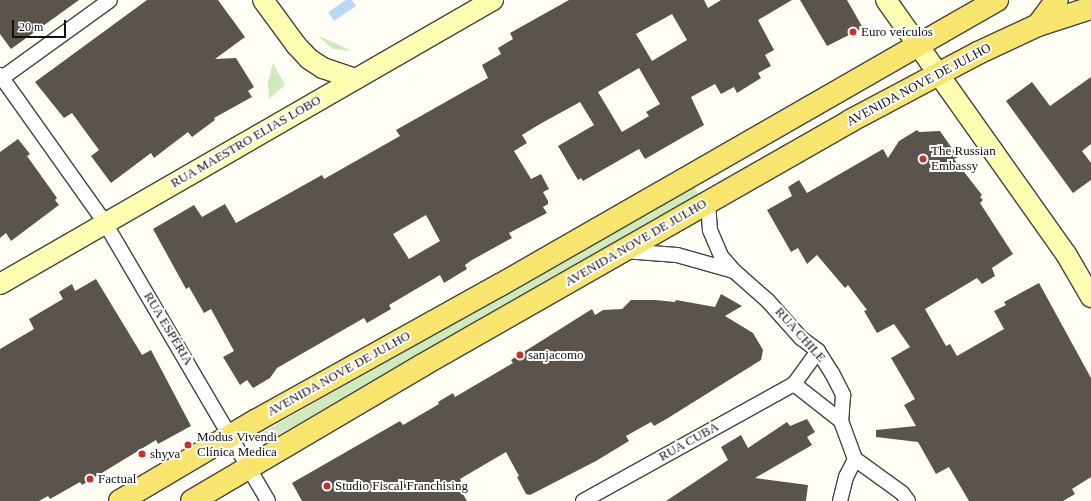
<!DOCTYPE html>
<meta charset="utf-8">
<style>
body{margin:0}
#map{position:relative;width:1091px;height:501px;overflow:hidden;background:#fffef5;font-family:"Times New Roman",serif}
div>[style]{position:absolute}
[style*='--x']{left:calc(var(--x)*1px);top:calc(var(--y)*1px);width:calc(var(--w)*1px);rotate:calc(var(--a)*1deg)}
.green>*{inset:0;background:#d0eabe}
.water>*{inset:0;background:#bad8f6}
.building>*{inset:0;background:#5a544d}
.roads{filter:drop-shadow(1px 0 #444) drop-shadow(-1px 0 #444) drop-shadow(0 1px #444) drop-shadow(0 -1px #444)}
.street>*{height:14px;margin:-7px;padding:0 7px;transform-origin:7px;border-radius:7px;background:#fff}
.secondary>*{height:20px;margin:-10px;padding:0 10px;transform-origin:10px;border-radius:10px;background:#fdfeb1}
.primary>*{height:22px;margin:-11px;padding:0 11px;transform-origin:11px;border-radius:11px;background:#f7e56d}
.dots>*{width:11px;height:11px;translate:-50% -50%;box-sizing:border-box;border:2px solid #fff;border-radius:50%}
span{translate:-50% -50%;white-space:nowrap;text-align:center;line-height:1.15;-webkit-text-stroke:4px #fff;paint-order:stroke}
.poi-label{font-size:13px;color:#111}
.left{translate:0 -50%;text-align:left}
.street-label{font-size:13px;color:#111}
.scale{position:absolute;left:12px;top:20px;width:54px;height:18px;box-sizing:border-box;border:2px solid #111;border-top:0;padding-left:5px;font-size:12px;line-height:14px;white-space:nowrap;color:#111;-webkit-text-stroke:3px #fff;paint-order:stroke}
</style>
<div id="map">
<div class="green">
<i style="clip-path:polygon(318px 36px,333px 42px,352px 51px,333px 49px)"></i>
<i style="clip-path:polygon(273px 63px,285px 85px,269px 99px,268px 82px)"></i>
<i style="clip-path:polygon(694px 187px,698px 194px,268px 441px,263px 432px)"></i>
</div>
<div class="water">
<i style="clip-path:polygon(346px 0,352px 0,356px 6px,334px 21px,328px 12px)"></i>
</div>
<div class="building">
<i style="clip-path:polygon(0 0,79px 0,11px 49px,0 34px)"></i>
<i style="clip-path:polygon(147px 0,218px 0,245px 37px,215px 59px,236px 58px,254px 87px,248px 91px,252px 97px,214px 118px,215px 120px,192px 137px,188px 132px,154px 158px,151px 153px,111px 183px,91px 156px,99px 150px,72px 113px,64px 118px,35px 82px)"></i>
<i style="clip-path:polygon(evenodd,569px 0,704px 0,708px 8px,721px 0,792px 0,758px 20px,774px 50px,765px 55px,771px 66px,758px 73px,761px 78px,737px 93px,734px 87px,721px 94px,715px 84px,691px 97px,704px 125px,645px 159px,639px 149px,583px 181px,581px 178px,578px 180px,558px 146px,594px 125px,580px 102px,540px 124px,522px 135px,527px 143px,514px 151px,531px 179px,541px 174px,549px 189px,543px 192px,548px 201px,548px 204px,543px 207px,547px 213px,509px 233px,512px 238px,472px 260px,465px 265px,467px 269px,444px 283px,440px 275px,389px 305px,391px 309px,367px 323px,364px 318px,277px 368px,270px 378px,253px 388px,247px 380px,240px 385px,223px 357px,234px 351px,211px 309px,204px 313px,189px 287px,186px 289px,153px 229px,194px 205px,202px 217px,225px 204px,236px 223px,322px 175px,324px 179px,400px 136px,396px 130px,488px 78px,482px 65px,501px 54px,498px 48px,513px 39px,510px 33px,569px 0,672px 14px,687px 40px,652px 61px,636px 34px,672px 14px,569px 0,639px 68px,660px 104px,646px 112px,649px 116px,622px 132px,598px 92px,639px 68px,569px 0,426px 215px,440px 241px,409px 259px,393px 234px,426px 215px)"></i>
<i style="clip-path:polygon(800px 0,847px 0,863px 28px,827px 46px)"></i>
<i style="clip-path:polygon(1091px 77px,1091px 144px,1082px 151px,1091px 163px,1091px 180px,1073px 193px,1006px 101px,1032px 82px,1050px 106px)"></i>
<i style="clip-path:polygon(917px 130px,919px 132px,940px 131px,958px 157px,954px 159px,982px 195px,980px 197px,983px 200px,980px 203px,1013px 254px,992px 268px,995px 276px,982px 284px,977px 278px,925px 309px,946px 346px,950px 344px,957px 356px,1004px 329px,994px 311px,1006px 305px,1004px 302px,1039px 283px,1091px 378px,1091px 477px,1072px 489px,1075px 494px,1063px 501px,969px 501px,949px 467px,936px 474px,918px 442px,876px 437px,876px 430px,916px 426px,904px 405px,915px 399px,891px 358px,910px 347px,894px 324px,877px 333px,864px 311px,867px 310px,848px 285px,845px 288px,817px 255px,807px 264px,798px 248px,791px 252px,767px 210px,792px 196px,788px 187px,799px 180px,807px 193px,883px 149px,888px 158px,899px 141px)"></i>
<i style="clip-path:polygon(18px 139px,30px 154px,27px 156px,57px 198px,55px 200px,59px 205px,11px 241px,6px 233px,0 238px,0 152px)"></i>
<i style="clip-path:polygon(96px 279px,142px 355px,151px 350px,191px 426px,158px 444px,156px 440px,82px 485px,80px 482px,50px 499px,48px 496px,39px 501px,0 501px,0 349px,34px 329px,29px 319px,63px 299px,59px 292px,72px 284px,75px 291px)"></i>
<i style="clip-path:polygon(721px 294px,742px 306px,725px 316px,753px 333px,763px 350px,761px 360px,668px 418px,654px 426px,651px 422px,626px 436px,629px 441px,596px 461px,530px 495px,526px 494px,517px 477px,519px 476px,506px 452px,460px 479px,461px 481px,457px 484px,467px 501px,302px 501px,292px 483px,400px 421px,403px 425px,439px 404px,438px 402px,453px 393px,455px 397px,513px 363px,511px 360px,592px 309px,595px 315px,603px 310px,622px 309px,631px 300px,655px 300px,675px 302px,676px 300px,715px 307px)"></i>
<i style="clip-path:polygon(807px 419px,815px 432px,807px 437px,812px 445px,755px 478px,808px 485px,806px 501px,666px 501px,728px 460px,721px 447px,741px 435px,748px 448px,787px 422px,790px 426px)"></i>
</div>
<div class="roads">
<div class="street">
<i style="--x:0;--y:75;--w:181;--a:54.6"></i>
<i style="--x:105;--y:223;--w:322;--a:59.6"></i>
<i style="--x:2;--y:78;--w:133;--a:-35.8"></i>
<i style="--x:708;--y:202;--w:28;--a:86"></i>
<i style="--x:710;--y:230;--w:28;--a:67"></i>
<i style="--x:721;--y:256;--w:20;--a:49"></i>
<i style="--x:734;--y:271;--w:45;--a:41.4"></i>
<i style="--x:768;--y:301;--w:50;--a:48.3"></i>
<i style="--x:801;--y:338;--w:21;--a:37"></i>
<i style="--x:818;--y:351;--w:26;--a:58"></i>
<i style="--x:832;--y:373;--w:25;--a:63"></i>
<i style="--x:843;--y:395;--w:26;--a:94"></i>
<i style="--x:841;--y:421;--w:40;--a:69.8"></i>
<i style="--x:624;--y:251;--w:53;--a:4.3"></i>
<i style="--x:677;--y:255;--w:59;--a:15.7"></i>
<i style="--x:794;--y:384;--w:60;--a:38.2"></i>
<i style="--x:855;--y:459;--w:58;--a:35.9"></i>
<i style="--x:902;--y:493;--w:10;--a:53"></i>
<i style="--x:583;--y:501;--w:241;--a:-29"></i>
<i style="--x:794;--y:384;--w:41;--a:-54"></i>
<i style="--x:840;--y:501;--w:25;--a:-76"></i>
<i style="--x:846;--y:477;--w:20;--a:-63"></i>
</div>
<div class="secondary">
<i style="--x:263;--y:0;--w:56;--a:53.7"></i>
<i style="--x:296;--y:45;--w:19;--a:47"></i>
<i style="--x:309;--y:59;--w:17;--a:33"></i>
<i style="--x:323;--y:68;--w:34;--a:19"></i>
<i style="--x:886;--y:0;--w:311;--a:54.7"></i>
<i style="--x:1066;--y:254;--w:50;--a:59.8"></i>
<i style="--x:0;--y:284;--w:569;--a:-29.94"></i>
</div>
<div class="primary">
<i style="--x:1038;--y:25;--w:31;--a:-53"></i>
<i style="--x:120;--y:501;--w:159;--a:-30.6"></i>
<i style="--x:257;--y:420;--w:278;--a:-29.1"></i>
<i style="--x:500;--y:285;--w:573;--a:-29.83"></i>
<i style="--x:192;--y:501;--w:266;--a:-30.5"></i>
<i style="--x:421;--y:366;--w:494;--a:-29.7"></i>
<i style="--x:850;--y:121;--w:145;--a:-28"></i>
<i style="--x:978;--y:53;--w:66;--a:-25"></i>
<i style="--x:1038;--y:25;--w:56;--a:-17.8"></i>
</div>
</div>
<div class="dots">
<i style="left:853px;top:32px;background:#c13429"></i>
<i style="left:923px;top:159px;background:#c13429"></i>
<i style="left:520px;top:355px;background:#c13429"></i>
<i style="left:188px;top:445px;background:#c13429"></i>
<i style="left:142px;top:454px;background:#c13429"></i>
<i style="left:90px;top:479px;background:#c13429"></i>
<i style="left:327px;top:486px;background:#c13429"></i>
</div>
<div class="poi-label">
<span class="left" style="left:861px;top:32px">Euro veículos</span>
<span class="left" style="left:931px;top:159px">The Russian<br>Embassy</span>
<span class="left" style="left:528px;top:355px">sanjacomo</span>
<span class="left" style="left:197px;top:445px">Modus Vivendi<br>Clínica Medica</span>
<span class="left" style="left:150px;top:454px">shyva</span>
<span class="left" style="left:98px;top:479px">Factual</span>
<span class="left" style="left:335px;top:486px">Studio Fiscal Franchising</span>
</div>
<div class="street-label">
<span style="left:919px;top:85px;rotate:-28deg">AVENIDA NOVE DE JULHO</span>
<span style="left:246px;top:142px;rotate:-30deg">RUA MAESTRO ELIAS LOBO</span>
<span style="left:636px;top:243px;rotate:-30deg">AVENIDA NOVE DE JULHO</span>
<span style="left:168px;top:329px;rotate:59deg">RUA ESPÉRIA</span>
<span style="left:800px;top:335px;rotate:48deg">RUA CHILE</span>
<span style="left:339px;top:374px;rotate:-29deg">AVENIDA NOVE DE JULHO</span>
<span style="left:689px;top:442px;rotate:-29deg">RUA CUBA</span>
</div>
<div class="scale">20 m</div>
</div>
